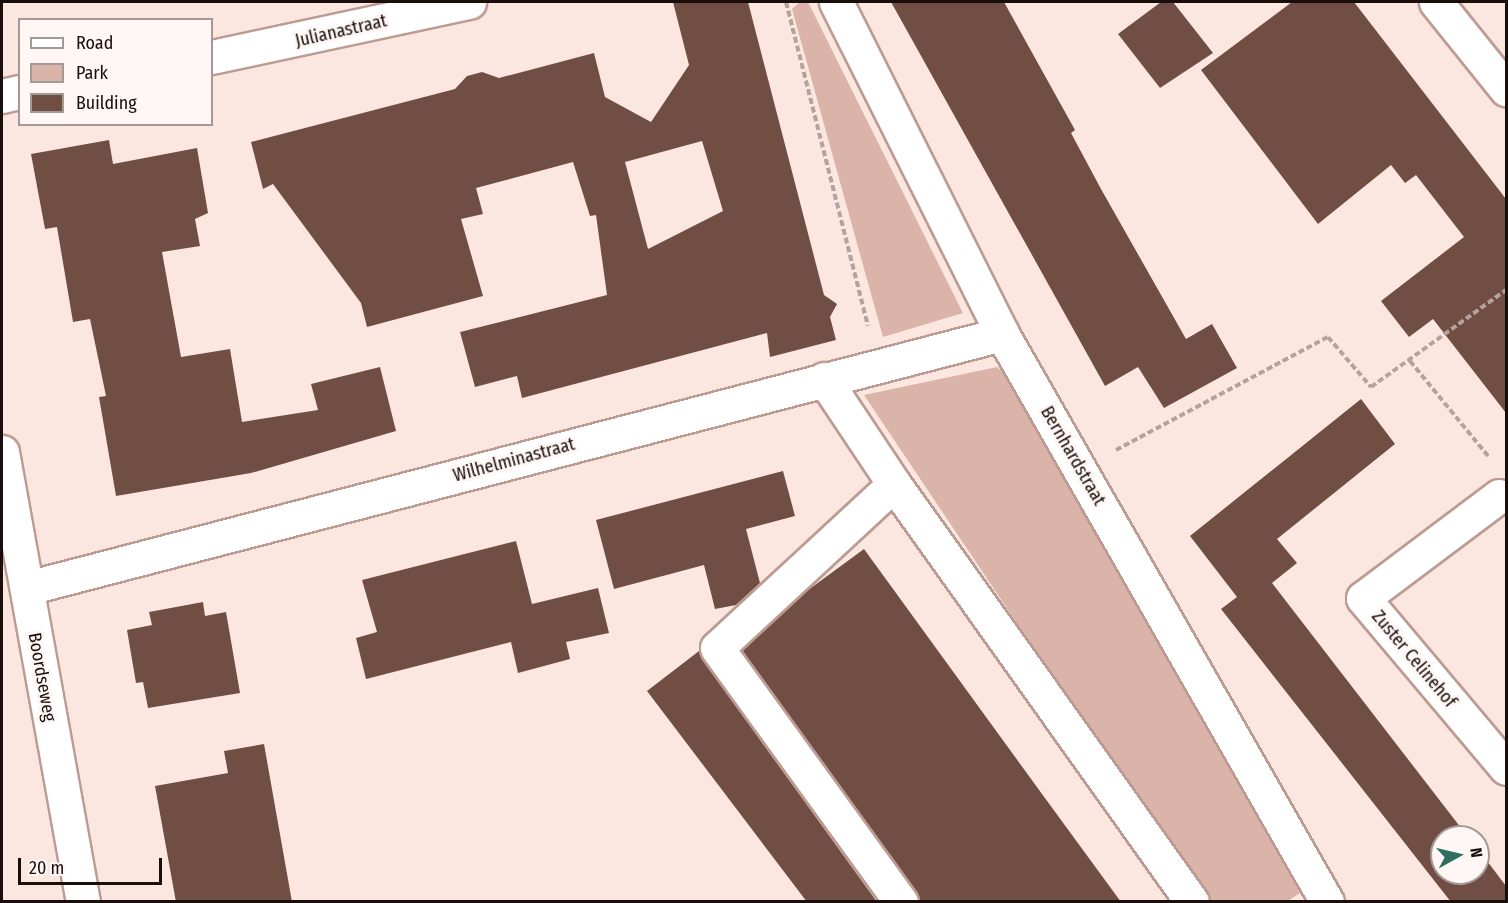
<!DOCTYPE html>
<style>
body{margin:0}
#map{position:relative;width:1508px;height:903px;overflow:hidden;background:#fce7e0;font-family:"Fira Sans Condensed",sans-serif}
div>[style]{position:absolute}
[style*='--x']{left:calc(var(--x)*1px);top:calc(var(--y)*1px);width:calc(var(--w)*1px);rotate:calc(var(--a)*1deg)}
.green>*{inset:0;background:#dbb4a9}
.building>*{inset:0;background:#714e44}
.path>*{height:4px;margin-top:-2px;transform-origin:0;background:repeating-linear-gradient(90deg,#b4a29d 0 6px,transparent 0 9px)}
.roads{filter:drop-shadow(2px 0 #bc9c92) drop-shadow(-2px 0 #bc9c92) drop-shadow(0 2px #bc9c92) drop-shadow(0 -2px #bc9c92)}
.minor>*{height:33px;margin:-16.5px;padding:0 16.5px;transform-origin:16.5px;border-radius:16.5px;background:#fff}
span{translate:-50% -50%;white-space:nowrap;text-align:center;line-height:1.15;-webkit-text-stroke:6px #fff7f5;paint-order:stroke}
.street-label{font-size:18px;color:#190e0b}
.frame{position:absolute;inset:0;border:3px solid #190e0b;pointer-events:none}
.legend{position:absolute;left:18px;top:18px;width:195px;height:108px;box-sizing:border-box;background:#fff7f5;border:2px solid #a39a97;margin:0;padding:8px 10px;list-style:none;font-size:18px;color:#190e0b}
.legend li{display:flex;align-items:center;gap:12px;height:30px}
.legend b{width:30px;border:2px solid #a39a97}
.north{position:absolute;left:1430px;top:825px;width:60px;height:60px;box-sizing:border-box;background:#fff7f5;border:2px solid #a39a97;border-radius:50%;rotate:82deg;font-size:16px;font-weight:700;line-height:24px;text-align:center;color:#190e0b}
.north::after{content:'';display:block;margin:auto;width:21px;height:27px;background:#2f6f5d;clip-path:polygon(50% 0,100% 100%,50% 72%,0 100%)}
.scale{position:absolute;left:18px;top:858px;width:144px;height:27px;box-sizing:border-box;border:3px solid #190e0b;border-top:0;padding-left:8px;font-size:18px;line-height:21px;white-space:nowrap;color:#190e0b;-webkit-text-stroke:4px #fff7f5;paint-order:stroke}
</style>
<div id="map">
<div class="green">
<i style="clip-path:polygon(800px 2px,808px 2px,963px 313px,883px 337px,792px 9px)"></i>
<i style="clip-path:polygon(997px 367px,1009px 378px,1300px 893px,1288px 901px,1203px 901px,864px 395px)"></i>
</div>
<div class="building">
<i style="clip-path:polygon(evenodd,673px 2px,748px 2px,824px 295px,837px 304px,830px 317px,836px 340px,770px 357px,767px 333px,522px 398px,517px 376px,475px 387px,460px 332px,607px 295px,596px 215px,590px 216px,573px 162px,476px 188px,483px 214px,461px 219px,483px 296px,367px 327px,361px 303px,273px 184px,263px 189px,251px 142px,455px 89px,467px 76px,482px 72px,499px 78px,594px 53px,605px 97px,651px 122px,689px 65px,673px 2px,702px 141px,723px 211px,648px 249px,625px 162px,702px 141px)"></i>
<i style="clip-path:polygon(891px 2px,1004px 2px,1075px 130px,1071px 133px,1101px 189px,1186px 339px,1212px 324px,1237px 368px,1164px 408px,1138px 367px,1105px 386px)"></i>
<i style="clip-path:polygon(1161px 2px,1173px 2px,1213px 53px,1160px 88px,1118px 34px)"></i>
<i style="clip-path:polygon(1292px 2px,1354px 2px,1506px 199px,1506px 413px,1433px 319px,1409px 337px,1381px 301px,1464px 237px,1416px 175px,1405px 183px,1391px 165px,1318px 224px,1201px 70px)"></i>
<i style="clip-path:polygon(109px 140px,113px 164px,197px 148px,208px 213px,195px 219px,200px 246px,162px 252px,181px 357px,230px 349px,242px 422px,318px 410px,311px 384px,380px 367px,396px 431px,251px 473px,116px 496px,99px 397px,106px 396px,90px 319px,73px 322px,57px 227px,45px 229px,31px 154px)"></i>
<i style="clip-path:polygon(1361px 399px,1395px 444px,1277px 539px,1297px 563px,1272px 583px,1468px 837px,1442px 837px,1442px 873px,1478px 873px,1478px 849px,1506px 886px,1506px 902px,1451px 902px,1221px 609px,1237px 597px,1190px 536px)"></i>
<i style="clip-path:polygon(783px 471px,795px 516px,746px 529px,760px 583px,736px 605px,715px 609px,704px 565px,614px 589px,596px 520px)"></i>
<i style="clip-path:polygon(516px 541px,532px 604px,598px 588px,609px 633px,566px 642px,570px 659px,518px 673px,511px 642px,366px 679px,356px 638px,377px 632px,362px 580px)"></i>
<i style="clip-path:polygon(864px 549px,1042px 794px,1121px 902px,920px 902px,916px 891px,742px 650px,804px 593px)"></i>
<i style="clip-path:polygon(203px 602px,205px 616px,226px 612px,240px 693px,148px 708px,143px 682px,136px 683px,127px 630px,152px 625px,149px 612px)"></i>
<i style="clip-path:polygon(699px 651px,702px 659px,877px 902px,807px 902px,647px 691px)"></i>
<i style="clip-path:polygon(264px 744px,292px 902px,176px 902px,155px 786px,228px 773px,224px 751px)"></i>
</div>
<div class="path">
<i style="--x:786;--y:2;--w:334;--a:75.8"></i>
<i style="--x:1410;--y:361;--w:123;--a:50.6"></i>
<i style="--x:1116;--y:450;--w:240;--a:-28.1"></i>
<i style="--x:1328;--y:337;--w:66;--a:49.3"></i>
<i style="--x:1371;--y:387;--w:166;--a:-35.7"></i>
</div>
<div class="roads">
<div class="minor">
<i style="--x:836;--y:2;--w:371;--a:63.4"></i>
<i style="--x:1002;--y:334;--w:654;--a:60.22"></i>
<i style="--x:1436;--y:2;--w:112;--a:51.2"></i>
<i style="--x:212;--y:57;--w:263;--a:-12.1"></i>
<i style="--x:2;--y:96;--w:18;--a:-13"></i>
<i style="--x:824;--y:379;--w:126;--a:56.3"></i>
<i style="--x:894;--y:484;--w:513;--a:54.51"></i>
<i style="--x:2;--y:452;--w:457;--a:79.8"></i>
<i style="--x:894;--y:484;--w:241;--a:137.2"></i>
<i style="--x:717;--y:648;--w:314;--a:54.1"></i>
<i style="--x:1499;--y:496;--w:170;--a:143.1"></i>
<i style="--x:1363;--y:598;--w:222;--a:49.9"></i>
<i style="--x:27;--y:588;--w:1008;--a:-14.6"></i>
</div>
</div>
<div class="street-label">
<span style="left:341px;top:31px;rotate:-13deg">Julianastraat</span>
<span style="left:1073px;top:456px;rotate:60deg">Bernhardstraat</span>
<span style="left:514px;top:460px;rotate:-15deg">Wilhelminastraat</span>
<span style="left:1414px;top:659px;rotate:50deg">Zuster Celinehof</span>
<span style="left:42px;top:677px;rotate:80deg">Boordseweg</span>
</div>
<div class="frame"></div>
<ul class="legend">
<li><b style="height:8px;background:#fff"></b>Road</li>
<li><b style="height:16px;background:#dbb4a9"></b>Park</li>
<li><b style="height:16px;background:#714e44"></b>Building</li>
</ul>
<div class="north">N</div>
<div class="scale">20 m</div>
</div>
